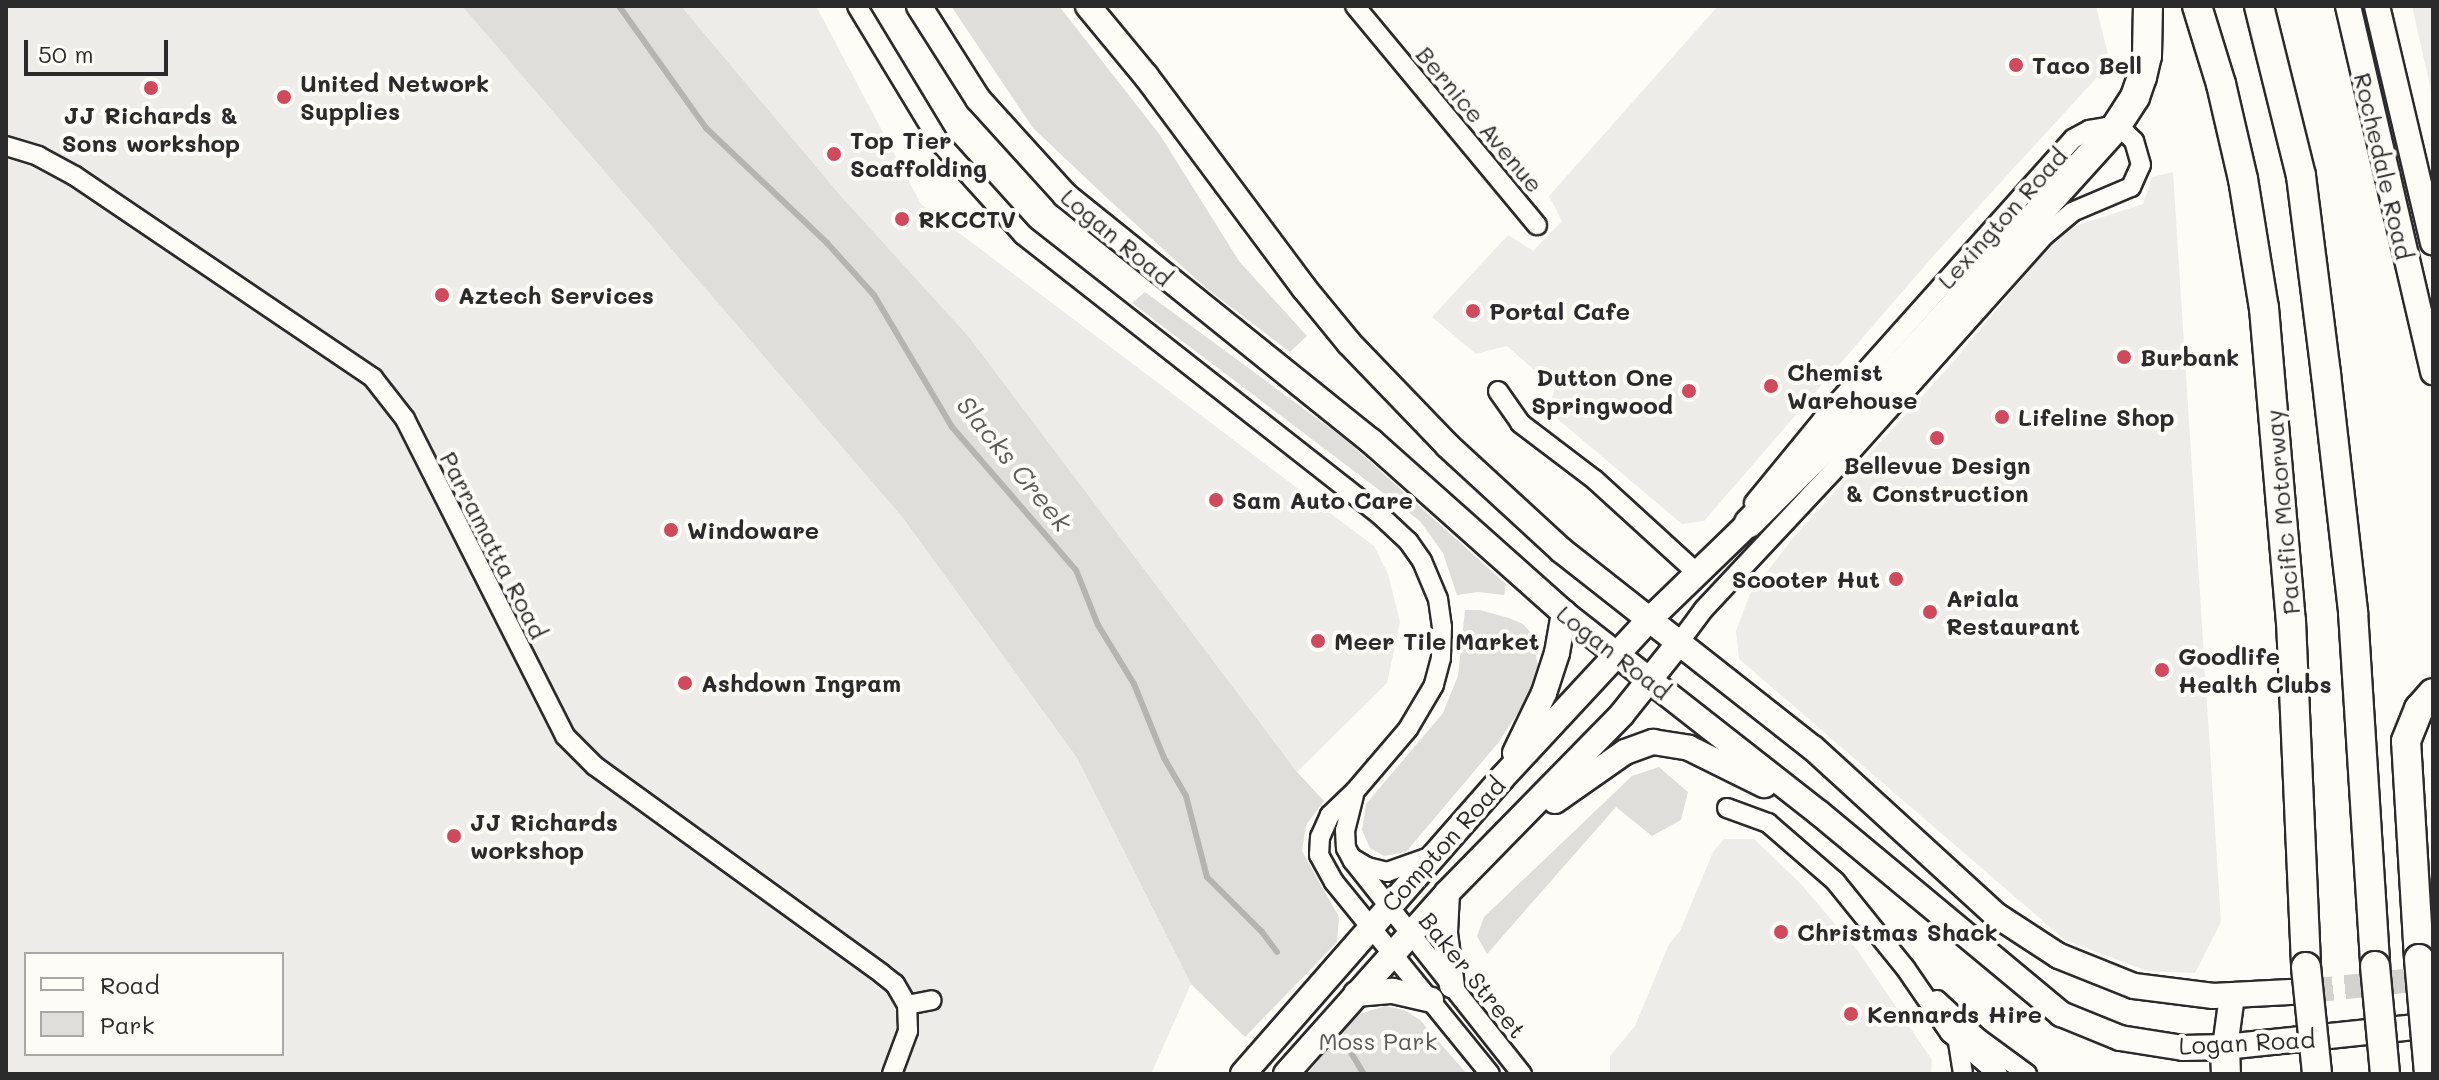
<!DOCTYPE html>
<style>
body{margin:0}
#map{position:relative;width:2439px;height:1080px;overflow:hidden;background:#fdfcf7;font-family:Mali,sans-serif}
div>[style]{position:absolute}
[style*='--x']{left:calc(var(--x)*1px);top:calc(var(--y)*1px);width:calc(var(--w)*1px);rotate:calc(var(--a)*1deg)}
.built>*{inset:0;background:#edece8}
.green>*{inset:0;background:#dfdeda}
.stream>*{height:6px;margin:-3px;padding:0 3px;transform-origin:3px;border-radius:3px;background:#b5b4b1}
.major-tunnel>*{height:24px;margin-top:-12px;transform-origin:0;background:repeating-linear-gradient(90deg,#d3d2ce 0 24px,transparent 0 36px)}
.roads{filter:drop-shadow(2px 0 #2b2b2b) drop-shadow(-2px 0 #2b2b2b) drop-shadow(0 2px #2b2b2b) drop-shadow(0 -2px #2b2b2b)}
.minor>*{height:18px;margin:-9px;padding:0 9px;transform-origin:9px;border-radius:9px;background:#fdfcf7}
.major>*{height:24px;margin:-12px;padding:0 12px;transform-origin:12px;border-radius:12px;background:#fdfcf7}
.highway>*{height:28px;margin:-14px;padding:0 14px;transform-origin:14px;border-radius:14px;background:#fdfcf7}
.bridges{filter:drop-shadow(2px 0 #2b2b2b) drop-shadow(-2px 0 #2b2b2b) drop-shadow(0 2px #2b2b2b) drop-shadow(0 -2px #2b2b2b)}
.highway-bridge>*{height:28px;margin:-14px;padding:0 14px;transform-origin:14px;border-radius:14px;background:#fdfcf7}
.dots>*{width:22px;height:22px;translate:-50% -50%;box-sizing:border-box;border:4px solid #fdfcf7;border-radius:50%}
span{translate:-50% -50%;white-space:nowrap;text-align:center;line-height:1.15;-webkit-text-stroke:8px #fdfcf7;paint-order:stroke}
.poi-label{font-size:24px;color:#2b2b2b;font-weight:700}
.left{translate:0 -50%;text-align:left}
.right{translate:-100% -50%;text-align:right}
.street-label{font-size:24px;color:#2b2b2b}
.park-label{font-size:24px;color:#585857}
.water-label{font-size:26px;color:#5b5b5a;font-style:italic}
.frame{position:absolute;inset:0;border:8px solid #2b2b2b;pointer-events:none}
.legend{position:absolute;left:24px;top:952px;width:260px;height:104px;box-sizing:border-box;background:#fdfcf7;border:2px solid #a9a8a5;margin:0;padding:10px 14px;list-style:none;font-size:24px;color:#2b2b2b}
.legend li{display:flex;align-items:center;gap:16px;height:40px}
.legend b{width:40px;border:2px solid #a9a8a5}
.scale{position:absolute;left:24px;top:40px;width:144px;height:36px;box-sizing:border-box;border:4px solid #2b2b2b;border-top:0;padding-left:10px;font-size:24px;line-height:28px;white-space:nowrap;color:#2b2b2b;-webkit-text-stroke:6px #fdfcf7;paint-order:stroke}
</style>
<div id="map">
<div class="built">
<i style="clip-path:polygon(evenodd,6px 6px,462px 6px,903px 518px,1077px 758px,1191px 984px,1151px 1074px,6px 1074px,6px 6px,26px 954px,282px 954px,282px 1054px,26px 1054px,26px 954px)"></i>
<i style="clip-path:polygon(681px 6px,816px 6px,921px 204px,1374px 546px,1388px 574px,1400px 622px,1387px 683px,1297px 772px,969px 337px,840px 195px)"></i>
<i style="clip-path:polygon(1718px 6px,2096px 6px,2110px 63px,1935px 254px,1704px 521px,1682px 524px,1548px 411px,1555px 388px,1507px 346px,1476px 354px,1432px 317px,1508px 235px,1533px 251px,1562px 221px,1549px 196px)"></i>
<i style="clip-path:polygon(2412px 6px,2433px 6px,2433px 99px)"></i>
<i style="clip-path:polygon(2173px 172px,2221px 922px,2195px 973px,2147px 971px,2065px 940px,1739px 659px,1736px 631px,1750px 594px,1793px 538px,1948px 368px,2041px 256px,2072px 227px,2143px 204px,2152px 177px)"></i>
<i style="clip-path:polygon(1724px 839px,1754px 839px,1800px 883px,1858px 951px,1932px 1060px,1931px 1074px,1610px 1074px,1610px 1056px,1635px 1026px,1669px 944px,1680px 931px,1713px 852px)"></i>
</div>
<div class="green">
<i style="clip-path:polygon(462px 6px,681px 6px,840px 195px,969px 337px,1297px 772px,1324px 801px,1306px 825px,1302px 851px,1339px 917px,1337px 942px,1245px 1037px,1191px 984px,1077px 758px,903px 518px)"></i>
<i style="clip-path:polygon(951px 6px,1059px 6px,1160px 135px,1239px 261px,1307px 336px,1290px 352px,1207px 289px,1108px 199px,1033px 128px)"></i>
<i style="clip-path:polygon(1145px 292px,1345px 439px,1506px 584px,1504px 595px,1478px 592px,1457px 595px,1443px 553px,1420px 521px,1132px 303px)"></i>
<i style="clip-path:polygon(1465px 610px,1480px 610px,1509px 618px,1523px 624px,1532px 634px,1538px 666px,1527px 699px,1498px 743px,1406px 852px,1384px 856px,1370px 848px,1362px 830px,1366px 804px,1443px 713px,1458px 676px)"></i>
<i style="clip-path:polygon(1659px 767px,1688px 792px,1681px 820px,1652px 836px,1616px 807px,1487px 954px,1477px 936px,1484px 917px,1632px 776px)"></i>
<i style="clip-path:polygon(1385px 1006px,1404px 1010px,1420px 1020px,1467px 1074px,1307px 1074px,1356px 1015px)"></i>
</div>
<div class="stream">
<i style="--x:619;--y:6;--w:150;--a:54.5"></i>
<i style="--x:706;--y:128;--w:167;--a:43.5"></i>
<i style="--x:827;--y:243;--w:70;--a:47.9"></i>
<i style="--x:874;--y:295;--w:153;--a:59.4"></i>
<i style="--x:952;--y:427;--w:189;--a:49.1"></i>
<i style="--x:1076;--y:570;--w:59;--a:68.2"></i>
<i style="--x:1098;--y:625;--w:69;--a:58.6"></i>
<i style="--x:1134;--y:684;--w:80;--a:67.9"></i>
<i style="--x:1164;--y:758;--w:44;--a:59.9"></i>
<i style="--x:1186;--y:796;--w:84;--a:75.5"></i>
<i style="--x:1207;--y:877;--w:78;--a:45"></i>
<i style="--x:1262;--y:932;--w:25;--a:53"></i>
<i style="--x:1347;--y:1046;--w:33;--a:59"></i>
</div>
<div class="major-tunnel">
<i style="--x:2309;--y:991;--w:125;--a:-6"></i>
</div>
<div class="roads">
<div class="minor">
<i style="--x:857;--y:6;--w:160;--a:58.8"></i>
<i style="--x:940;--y:143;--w:124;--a:47.9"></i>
<i style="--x:1023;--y:235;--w:455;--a:38.1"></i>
<i style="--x:1381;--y:516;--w:37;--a:43"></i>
<i style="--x:1408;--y:541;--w:24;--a:55"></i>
<i style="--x:1422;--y:561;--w:41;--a:67.2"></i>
<i style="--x:1438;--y:599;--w:28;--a:82"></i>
<i style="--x:1442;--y:627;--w:31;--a:92"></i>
<i style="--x:1441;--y:658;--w:28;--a:105"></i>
<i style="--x:1434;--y:685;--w:51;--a:120.6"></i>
<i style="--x:1408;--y:729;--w:82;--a:130.5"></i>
<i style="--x:1355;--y:791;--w:35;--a:136"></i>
<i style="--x:1330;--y:815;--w:24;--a:114"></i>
<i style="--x:1320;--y:837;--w:18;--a:93"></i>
<i style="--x:1319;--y:855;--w:31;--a:61"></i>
<i style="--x:1334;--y:882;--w:247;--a:50.9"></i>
<i style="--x:1355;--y:6;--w:285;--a:50.3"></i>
<i style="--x:6;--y:146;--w:34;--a:17"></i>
<i style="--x:38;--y:156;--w:42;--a:28.4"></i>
<i style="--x:75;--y:176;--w:360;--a:34.1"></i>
<i style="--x:373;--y:378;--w:52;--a:52"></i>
<i style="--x:405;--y:419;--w:355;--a:63.2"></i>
<i style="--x:565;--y:736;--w:42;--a:45"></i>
<i style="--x:595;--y:766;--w:354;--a:35.9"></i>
<i style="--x:882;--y:974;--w:16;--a:38"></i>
<i style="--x:895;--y:984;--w:24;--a:60"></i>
<i style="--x:1498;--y:391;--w:39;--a:55"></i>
<i style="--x:1520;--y:423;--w:94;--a:37.2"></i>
<i style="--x:1595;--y:480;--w:139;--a:42.4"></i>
<i style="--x:1678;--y:644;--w:44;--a:-53.4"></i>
<i style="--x:1704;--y:609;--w:214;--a:-46.9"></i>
<i style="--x:1850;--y:453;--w:292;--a:-48.2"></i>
<i style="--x:2045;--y:235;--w:35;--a:-40"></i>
<i style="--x:2072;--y:212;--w:64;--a:-23"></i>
<i style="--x:2131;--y:187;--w:24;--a:-66"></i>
<i style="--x:2141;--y:165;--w:25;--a:-106"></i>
<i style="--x:2134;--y:141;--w:14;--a:-135"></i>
<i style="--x:2124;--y:131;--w:18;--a:-167"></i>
<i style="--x:2106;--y:127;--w:17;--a:170"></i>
<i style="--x:2089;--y:130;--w:18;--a:151"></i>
<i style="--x:2073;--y:139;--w:375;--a:131.8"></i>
<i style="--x:1823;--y:419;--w:109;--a:129.4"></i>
<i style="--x:1354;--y:795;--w:36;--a:104"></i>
<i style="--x:1345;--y:830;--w:18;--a:87"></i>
<i style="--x:1346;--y:848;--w:15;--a:62"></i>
<i style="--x:1353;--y:861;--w:272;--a:51.6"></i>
<i style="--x:1727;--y:808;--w:44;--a:20.1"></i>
<i style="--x:1768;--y:823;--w:89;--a:40.9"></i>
<i style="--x:1835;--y:881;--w:113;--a:51.1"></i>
<i style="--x:1906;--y:969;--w:78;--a:55.5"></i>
<i style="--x:1950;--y:1033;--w:63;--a:40.5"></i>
<i style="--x:1352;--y:858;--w:17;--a:31"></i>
<i style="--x:1367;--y:867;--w:21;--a:14"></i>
<i style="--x:1387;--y:872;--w:48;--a:-19.6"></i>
<i style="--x:1937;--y:1000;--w:56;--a:42.8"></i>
<i style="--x:1978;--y:1038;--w:61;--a:36.3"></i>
<i style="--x:1958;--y:1042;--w:32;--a:81"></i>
<i style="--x:892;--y:1074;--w:46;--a:-69.6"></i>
<i style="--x:908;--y:1031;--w:26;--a:-92"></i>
<i style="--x:907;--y:1005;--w:25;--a:-11"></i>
</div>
<div class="major">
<i style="--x:919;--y:6;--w:110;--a:57.6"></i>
<i style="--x:978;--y:99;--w:130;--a:47.8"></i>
<i style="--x:1065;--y:195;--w:393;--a:38.8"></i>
<i style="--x:1371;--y:441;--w:259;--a:41.7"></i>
<i style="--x:1564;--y:613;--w:324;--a:38.1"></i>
<i style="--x:1819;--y:813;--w:315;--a:39.7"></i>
<i style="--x:2061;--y:1014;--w:64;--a:22.1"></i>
<i style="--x:2120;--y:1038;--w:64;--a:9"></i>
<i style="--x:2183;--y:1048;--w:42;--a:-1.4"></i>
<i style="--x:2225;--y:1047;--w:209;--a:-6"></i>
<i style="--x:1088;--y:6;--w:91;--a:50.4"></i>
<i style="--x:1146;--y:76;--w:264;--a:53.3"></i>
<i style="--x:1304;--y:288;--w:71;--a:50.7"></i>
<i style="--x:1349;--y:343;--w:143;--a:46.1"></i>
<i style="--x:1448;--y:446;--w:154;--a:42.6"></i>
<i style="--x:1561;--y:550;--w:320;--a:38.2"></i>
<i style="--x:1813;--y:748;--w:248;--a:42.4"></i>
<i style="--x:1996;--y:915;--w:75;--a:33.1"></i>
<i style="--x:2059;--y:956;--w:81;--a:21.8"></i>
<i style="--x:2134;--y:986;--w:80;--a:7.2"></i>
<i style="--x:2213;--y:996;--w:96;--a:-3"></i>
<i style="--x:2348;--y:6;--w:376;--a:76.9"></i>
<i style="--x:2377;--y:6;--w:243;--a:76.7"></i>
<i style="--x:1515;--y:753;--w:67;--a:-64.2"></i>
<i style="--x:1544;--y:693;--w:42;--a:-72"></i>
<i style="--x:1557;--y:653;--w:41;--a:-80.1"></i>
<i style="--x:1555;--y:801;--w:85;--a:-35"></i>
<i style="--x:1625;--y:752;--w:30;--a:-20"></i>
<i style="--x:1653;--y:742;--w:36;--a:9"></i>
<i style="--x:1689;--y:748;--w:84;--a:26.3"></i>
<i style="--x:1447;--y:893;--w:40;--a:92.9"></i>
<i style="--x:1445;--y:933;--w:53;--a:82.5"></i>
<i style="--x:1356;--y:994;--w:37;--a:-5"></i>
<i style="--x:1393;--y:991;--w:39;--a:13"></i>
<i style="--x:2225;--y:1047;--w:51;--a:-82.2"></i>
<i style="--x:1243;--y:1074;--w:393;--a:-48.8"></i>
<i style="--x:1502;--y:778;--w:216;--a:-47.1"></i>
<i style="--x:1649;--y:620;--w:139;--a:-44.1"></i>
<i style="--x:1286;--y:1074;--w:242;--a:-48.3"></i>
<i style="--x:1447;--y:893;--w:250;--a:-45.6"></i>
<i style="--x:1622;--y:714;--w:90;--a:-51.3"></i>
</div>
<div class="highway">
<i style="--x:2197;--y:6;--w:82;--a:72.9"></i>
<i style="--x:2221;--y:84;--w:98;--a:77"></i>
<i style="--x:2243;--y:179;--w:131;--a:80.8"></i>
<i style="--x:2264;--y:308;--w:314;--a:85.1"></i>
<i style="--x:2291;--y:621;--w:346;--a:87.5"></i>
<i style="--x:2259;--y:6;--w:175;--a:76.1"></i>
<i style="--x:2301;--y:176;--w:200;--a:82.8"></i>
<i style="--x:2326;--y:374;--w:240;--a:83.5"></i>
<i style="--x:2353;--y:612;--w:355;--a:86.4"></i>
<i style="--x:1749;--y:523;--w:134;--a:-45"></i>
<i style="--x:1844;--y:428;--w:404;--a:-47.9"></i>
<i style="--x:2115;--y:128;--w:37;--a:-57"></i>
<i style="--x:2135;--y:97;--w:21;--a:-71"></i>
<i style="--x:2142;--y:77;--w:22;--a:-77"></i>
<i style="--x:2147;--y:56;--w:50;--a:-88.9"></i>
<i style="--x:2419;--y:959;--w:218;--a:-93.4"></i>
<i style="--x:2406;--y:741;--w:35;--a:-68"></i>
<i style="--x:2419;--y:709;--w:21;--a:-49"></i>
<i style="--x:2225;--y:1047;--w:27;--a:88"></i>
</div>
</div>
<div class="bridges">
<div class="highway-bridge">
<i style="--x:2419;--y:959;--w:115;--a:85"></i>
<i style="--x:2375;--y:966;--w:108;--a:84.7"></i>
<i style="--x:2306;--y:967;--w:108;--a:84.1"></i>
</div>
</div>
<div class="dots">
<i style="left:2016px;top:65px;background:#d1495b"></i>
<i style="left:151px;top:88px;background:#d1495b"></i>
<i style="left:284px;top:97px;background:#d1495b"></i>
<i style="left:834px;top:154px;background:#d1495b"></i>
<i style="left:902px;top:219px;background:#d1495b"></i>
<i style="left:442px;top:295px;background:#d1495b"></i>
<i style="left:1473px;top:311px;background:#d1495b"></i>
<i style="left:2124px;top:357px;background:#d1495b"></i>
<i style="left:1771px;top:386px;background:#d1495b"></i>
<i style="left:1689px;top:391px;background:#d1495b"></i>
<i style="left:2002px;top:417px;background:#d1495b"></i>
<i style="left:1937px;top:438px;background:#d1495b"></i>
<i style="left:1216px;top:500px;background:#d1495b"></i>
<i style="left:671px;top:530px;background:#d1495b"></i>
<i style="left:1896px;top:579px;background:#d1495b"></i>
<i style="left:1930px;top:612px;background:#d1495b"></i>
<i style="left:1318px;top:641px;background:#d1495b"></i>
<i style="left:2162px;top:670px;background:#d1495b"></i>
<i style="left:685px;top:683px;background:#d1495b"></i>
<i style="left:454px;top:836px;background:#d1495b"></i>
<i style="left:1781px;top:932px;background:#d1495b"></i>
<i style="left:1851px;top:1014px;background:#d1495b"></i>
</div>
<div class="poi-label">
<span class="left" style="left:2032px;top:65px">Taco Bell</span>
<span class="left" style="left:300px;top:97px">United Network<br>Supplies</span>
<span style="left:151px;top:129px">JJ Richards &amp;<br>Sons workshop</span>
<span class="left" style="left:850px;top:154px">Top Tier<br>Scaffolding</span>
<span class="left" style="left:918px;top:219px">RKCCTV</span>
<span class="left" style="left:458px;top:295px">Aztech Services</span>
<span class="left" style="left:1489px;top:311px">Portal Cafe</span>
<span class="left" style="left:2140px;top:357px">Burbank</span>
<span class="left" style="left:1787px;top:386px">Chemist<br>Warehouse</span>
<span class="right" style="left:1673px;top:391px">Dutton One<br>Springwood</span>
<span class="left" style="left:2018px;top:417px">Lifeline Shop</span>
<span style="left:1937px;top:479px">Bellevue Design<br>&amp; Construction</span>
<span class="left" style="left:1232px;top:500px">Sam Auto Care</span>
<span class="left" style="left:687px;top:530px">Windoware</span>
<span class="right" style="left:1880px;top:579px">Scooter Hut</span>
<span class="left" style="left:1946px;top:612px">Ariala<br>Restaurant</span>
<span class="left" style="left:1334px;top:641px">Meer Tile Market</span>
<span class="left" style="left:2178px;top:670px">Goodlife<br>Health Clubs</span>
<span class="left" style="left:701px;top:683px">Ashdown Ingram</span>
<span class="left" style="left:470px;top:836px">JJ Richards<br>workshop</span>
<span class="left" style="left:1797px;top:932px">Christmas Shack</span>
<span class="left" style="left:1867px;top:1014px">Kennards Hire</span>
</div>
<div class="street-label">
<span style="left:1480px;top:119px;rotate:50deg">Bernice Avenue</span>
<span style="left:2384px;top:166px;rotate:77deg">Rochedale Road</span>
<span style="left:2002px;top:218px;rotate:-48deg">Lexington Road</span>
<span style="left:1117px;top:237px;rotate:40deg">Logan Road</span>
<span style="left:2282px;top:512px;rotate:-95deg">Pacific Motorway</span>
<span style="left:494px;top:545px;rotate:63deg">Parramatta Road</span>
<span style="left:1614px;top:652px;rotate:38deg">Logan Road</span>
<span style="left:1443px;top:844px;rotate:-48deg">Compton Road</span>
<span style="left:1473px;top:975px;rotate:51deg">Baker Street</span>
<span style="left:2247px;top:1042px;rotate:-3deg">Logan Road</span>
</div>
<div class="park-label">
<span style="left:1378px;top:1041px">Moss Park</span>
</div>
<div class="water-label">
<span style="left:1014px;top:464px;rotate:51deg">Slacks Creek</span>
</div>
<div class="frame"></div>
<ul class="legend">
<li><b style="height:10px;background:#fdfcf7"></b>Road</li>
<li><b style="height:22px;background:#dfdeda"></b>Park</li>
</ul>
<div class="scale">50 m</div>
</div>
